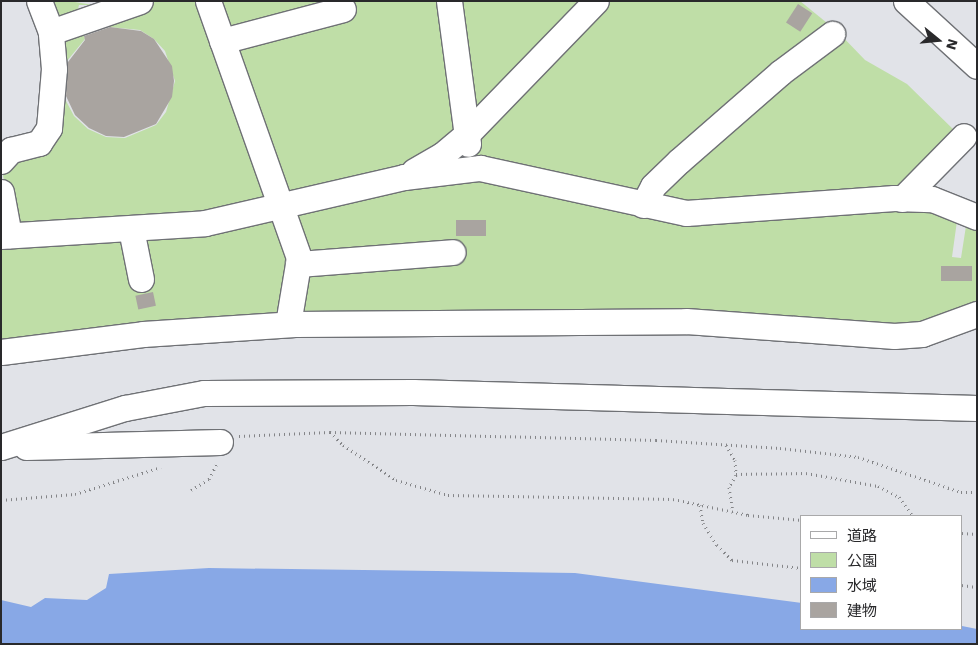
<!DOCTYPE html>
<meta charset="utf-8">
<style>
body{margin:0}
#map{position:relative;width:978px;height:645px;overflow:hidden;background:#e1e3e8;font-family:"Work Sans","Noto Sans JP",sans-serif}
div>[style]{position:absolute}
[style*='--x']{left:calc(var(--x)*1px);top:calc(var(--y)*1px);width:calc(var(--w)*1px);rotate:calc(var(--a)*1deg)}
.green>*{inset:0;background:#bfdea7}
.water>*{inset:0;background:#88a8e6}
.building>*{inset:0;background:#a9a4a0;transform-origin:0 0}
.path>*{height:3px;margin-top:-1.5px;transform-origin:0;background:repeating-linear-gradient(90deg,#848588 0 1px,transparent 0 5px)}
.roads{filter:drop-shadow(1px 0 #6f7175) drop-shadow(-1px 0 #6f7175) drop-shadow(0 1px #6f7175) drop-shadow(0 -1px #6f7175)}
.minor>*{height:25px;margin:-12.5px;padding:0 12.5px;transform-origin:12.5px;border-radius:12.5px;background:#fff}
span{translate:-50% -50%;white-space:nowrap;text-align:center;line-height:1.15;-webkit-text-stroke:4px #fff;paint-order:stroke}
.frame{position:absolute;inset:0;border:2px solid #29292b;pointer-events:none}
.legend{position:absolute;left:800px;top:515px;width:162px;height:115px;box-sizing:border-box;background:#fff;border:1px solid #a9a9aa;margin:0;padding:6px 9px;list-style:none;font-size:15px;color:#29292b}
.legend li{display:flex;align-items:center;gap:10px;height:25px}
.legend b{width:25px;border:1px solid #a9a9aa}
.north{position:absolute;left:913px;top:15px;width:50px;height:50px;-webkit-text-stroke:4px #fff;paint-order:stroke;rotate:107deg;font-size:14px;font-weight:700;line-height:20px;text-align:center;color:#29292b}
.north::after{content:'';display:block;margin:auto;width:18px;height:22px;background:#29292b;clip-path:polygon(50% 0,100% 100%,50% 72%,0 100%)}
</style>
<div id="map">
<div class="green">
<i style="clip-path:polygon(44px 1px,69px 1px,93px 5px,79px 5px,78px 9px,90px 10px,55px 18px)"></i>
<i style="clip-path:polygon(evenodd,149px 1px,204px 1px,269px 188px,260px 206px,22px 229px,9px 211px,2px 169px,36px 149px,56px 40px,149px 1px,108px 24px,109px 27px,140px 30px,154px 39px,165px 51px,175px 81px,166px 112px,156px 125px,125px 138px,106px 137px,88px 129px,74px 116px,65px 99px,63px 80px,67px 61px,85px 39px,83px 33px,108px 24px)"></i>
<i style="clip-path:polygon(211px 1px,445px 1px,461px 125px,419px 163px,287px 199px,230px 34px)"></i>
<i style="clip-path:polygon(454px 1px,593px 1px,471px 119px)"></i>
<i style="clip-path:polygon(608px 1px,800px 1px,832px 27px,639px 190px,477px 158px,472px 134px)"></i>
<i style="clip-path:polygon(837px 31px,865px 60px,907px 84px,957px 133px,892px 195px,673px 207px,656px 190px)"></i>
<i style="clip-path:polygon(465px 173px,603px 202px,926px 202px,957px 221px,952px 257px,961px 258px,966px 226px,977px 222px,977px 311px,914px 331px,362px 319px,297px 311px,310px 260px,290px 210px)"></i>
<i style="clip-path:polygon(272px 213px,292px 249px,284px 314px,1px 348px,1px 240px,140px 238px)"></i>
</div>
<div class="water">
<i style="clip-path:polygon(209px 568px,575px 573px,802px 603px,802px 629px,962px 626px,977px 629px,977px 644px,1px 644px,1px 600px,31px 607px,45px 598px,87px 600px,106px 588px,109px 574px)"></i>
</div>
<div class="building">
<i style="left:798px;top:4px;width:17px;height:22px;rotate:33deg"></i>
<i style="clip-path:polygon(110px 27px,141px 31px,154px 39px,172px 66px,174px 81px,172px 97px,156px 124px,124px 137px,106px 136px,89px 128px,75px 115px,66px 96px,68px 62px,85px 40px,84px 36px)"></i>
<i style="left:486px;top:220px;width:16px;height:30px;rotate:90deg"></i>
<i style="left:941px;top:266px;width:31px;height:15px"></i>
<i style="left:153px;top:292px;width:14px;height:18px;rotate:78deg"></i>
</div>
<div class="path">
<i style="--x:330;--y:432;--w:18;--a:45"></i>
<i style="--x:343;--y:445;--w:64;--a:33.4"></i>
<i style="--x:396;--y:480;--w:54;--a:16.1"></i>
<i style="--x:448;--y:495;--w:225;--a:1"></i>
<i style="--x:673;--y:499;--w:77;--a:12"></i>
<i style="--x:748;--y:515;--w:54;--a:5.3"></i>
<i style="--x:239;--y:436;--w:91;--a:-2.5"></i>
<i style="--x:330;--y:432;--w:326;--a:1.4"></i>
<i style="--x:656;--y:440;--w:124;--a:3.7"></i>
<i style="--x:780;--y:448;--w:79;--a:6.6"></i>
<i style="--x:858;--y:457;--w:109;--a:18.8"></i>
<i style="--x:961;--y:492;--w:16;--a:0"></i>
<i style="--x:726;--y:445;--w:17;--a:59"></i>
<i style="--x:735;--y:460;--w:15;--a:86"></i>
<i style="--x:736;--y:475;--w:14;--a:120"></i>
<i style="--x:729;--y:487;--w:25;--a:81"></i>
<i style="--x:736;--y:474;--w:70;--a:-0.8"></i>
<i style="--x:806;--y:473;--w:73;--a:10.2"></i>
<i style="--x:878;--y:486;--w:24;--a:28"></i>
<i style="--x:899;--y:497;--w:24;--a:54"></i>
<i style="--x:191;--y:490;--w:21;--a:-31"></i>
<i style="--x:209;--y:479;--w:18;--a:-63"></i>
<i style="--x:1;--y:500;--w:74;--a:-4.6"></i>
<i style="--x:75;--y:494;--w:90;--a:-17.4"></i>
<i style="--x:700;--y:505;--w:18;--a:81"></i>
<i style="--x:703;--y:523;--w:26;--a:58"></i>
<i style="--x:717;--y:545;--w:21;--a:45"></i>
<i style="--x:732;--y:560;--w:70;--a:6.5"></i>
<i style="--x:962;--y:533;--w:15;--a:4"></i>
<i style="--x:962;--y:585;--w:14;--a:8"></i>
</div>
<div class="roads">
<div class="minor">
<i style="--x:208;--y:1;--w:273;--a:70.5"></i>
<i style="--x:299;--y:258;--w:67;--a:99.5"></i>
<i style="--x:449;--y:1;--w:144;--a:82.4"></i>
<i style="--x:906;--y:1;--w:96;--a:42.5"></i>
<i style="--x:51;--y:32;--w:94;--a:-19.2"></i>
<i style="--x:222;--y:41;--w:125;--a:-14.8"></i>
<i style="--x:1;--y:161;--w:15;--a:-48"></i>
<i style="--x:11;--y:150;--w:29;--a:-14"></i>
<i style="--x:39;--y:143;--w:18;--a:-56"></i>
<i style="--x:49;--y:128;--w:59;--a:-85.2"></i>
<i style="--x:54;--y:69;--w:37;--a:-95"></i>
<i style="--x:51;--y:32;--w:33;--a:-111"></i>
<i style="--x:414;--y:171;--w:32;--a:-30"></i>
<i style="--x:442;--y:155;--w:33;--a:-40"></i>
<i style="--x:467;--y:134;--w:185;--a:-45.9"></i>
<i style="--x:1;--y:192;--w:44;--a:79.5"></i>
<i style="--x:902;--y:199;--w:88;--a:-45.5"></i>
<i style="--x:643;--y:205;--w:21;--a:-62"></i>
<i style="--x:653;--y:186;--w:36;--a:-44"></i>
<i style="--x:679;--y:161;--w:135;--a:-41.1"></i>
<i style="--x:781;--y:72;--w:64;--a:-36.7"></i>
<i style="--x:131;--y:229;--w:51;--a:78.7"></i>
<i style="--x:1;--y:236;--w:204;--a:-3.6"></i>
<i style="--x:205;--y:223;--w:204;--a:-13"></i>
<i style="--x:404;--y:177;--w:77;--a:-6.8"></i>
<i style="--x:480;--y:168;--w:211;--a:12.3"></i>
<i style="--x:686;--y:213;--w:209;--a:-4.1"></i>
<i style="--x:894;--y:198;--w:38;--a:2"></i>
<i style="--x:932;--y:199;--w:48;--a:21.8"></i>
<i style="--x:298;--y:264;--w:155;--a:-4.4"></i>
<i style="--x:1;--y:352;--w:143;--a:-7.2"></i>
<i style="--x:143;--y:334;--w:152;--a:-3.8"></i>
<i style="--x:295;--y:324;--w:391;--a:-0.4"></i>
<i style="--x:686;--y:321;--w:209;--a:4.1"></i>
<i style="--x:894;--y:336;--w:28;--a:-4"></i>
<i style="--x:922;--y:334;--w:59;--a:-20"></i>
<i style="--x:1;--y:447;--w:130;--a:-17.5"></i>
<i style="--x:125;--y:408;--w:80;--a:-10.8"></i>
<i style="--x:204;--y:393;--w:209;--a:-0.3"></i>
<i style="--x:413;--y:392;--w:564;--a:1.62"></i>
<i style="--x:26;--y:447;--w:194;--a:-1.5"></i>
</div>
</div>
<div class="frame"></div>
<ul class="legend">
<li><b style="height:6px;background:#fff"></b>道路</li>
<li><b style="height:14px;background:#bfdea7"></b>公園</li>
<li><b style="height:14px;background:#88a8e6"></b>水域</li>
<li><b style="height:14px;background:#a9a4a0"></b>建物</li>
</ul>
<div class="north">N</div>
</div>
